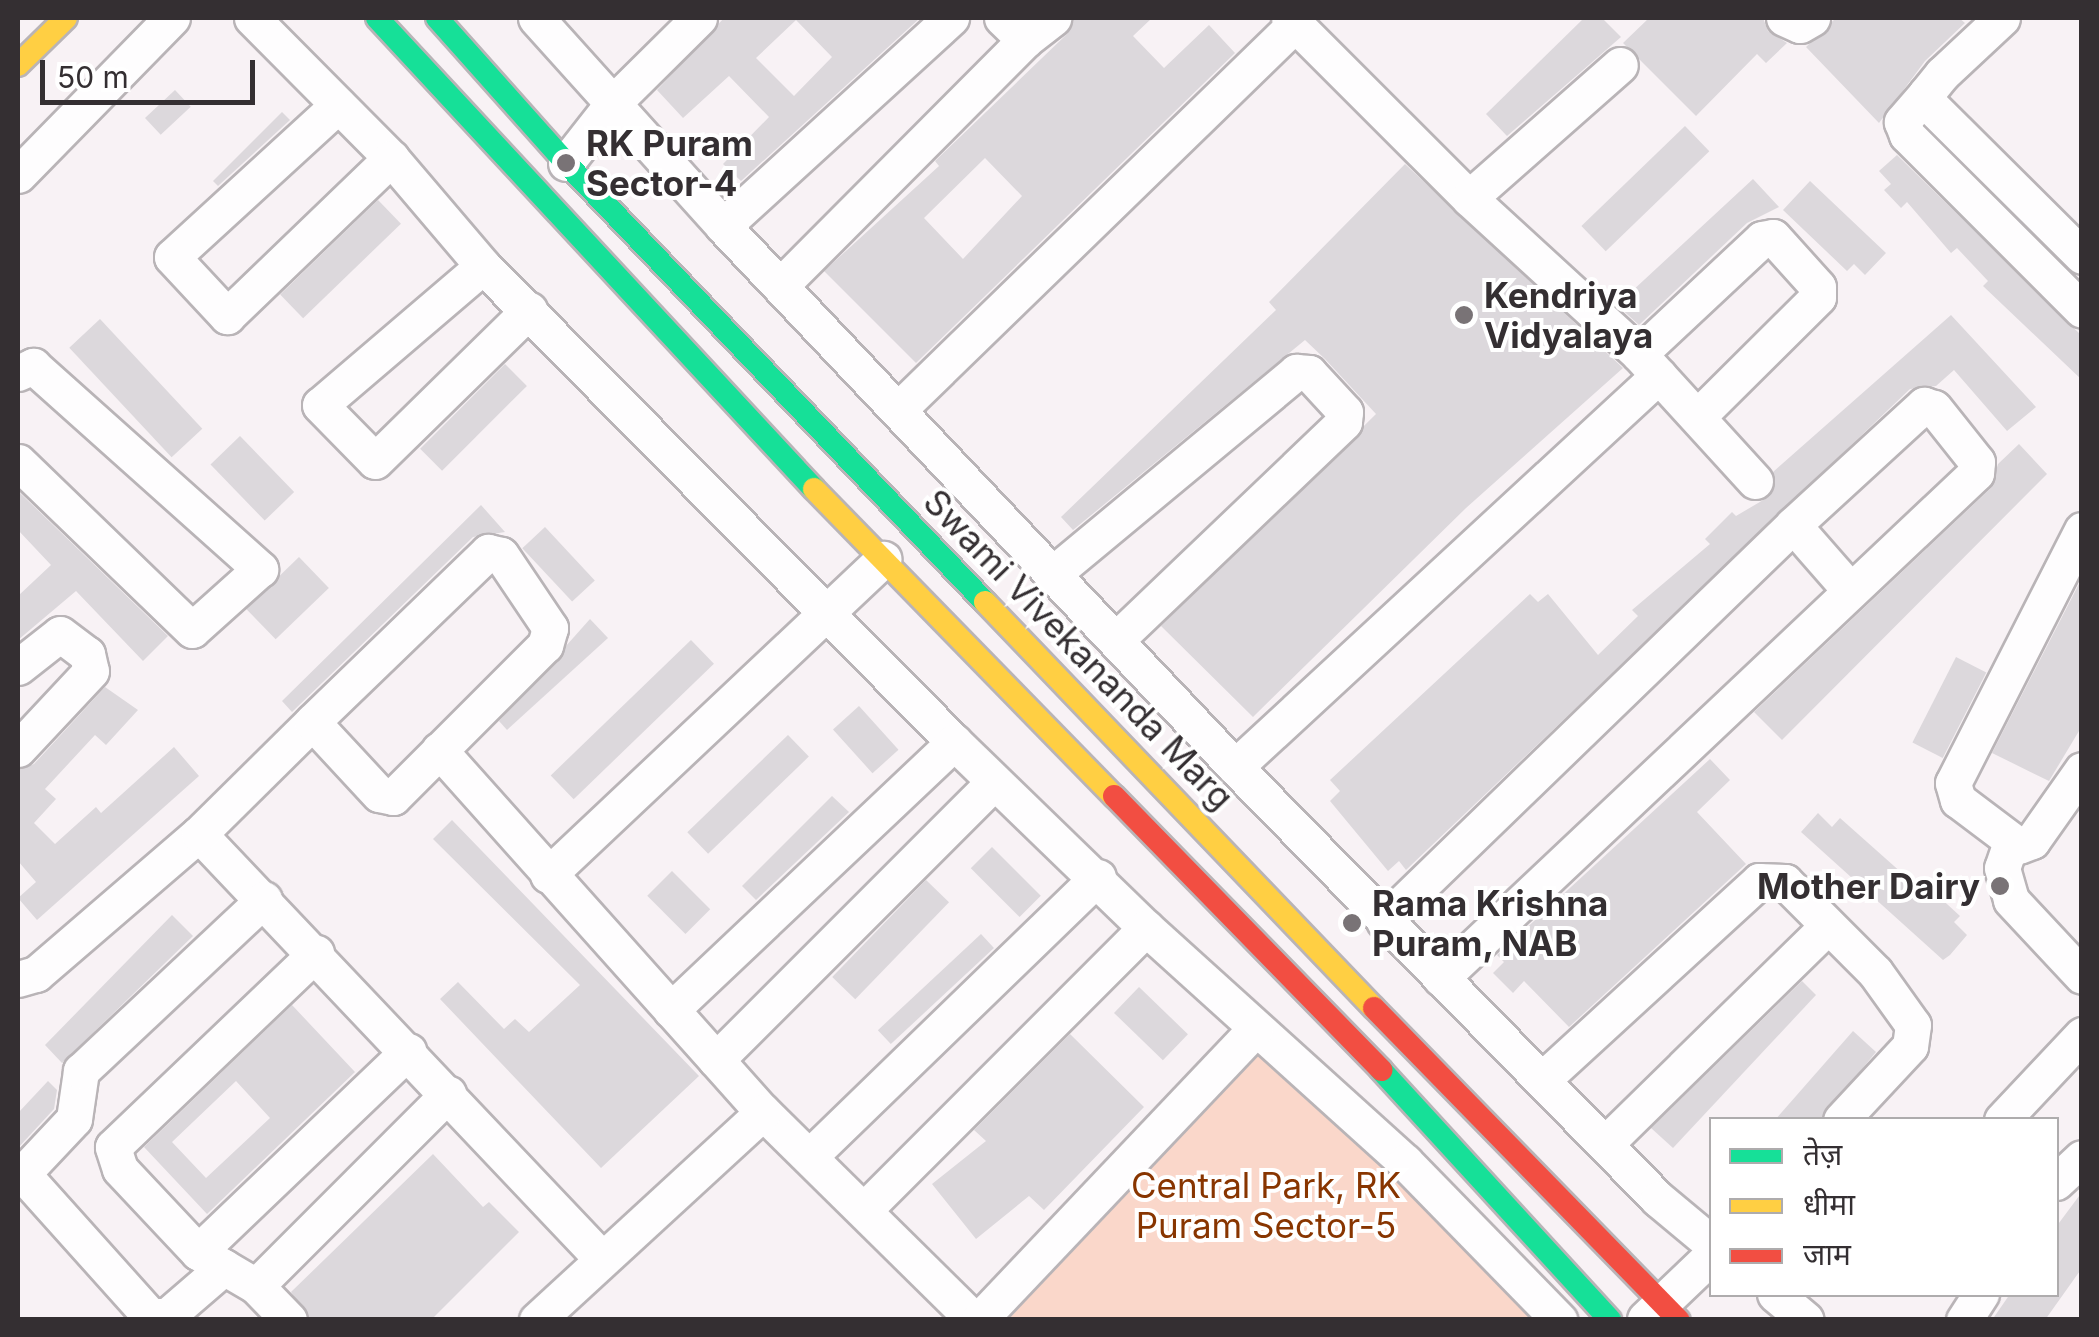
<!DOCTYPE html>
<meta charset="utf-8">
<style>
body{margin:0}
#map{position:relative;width:2099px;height:1337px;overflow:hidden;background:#f8f2f5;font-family:Inter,"Noto Sans Devanagari",sans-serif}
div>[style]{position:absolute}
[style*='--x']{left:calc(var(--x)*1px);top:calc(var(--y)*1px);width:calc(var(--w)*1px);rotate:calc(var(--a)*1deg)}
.green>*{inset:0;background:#fad7ca}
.building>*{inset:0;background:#dcd8dc;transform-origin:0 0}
.roads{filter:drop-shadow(2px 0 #b9b4b7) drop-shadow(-2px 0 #b9b4b7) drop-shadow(0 2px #b9b4b7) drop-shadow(0 -2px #b9b4b7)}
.street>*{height:35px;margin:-17.5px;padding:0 17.5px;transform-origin:17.5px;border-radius:17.5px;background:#fefdfe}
.fast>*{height:22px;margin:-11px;padding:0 11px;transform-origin:11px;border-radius:11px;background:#16e098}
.slow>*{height:22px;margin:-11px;padding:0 11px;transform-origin:11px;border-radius:11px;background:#ffcf43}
.jam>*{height:22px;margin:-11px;padding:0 11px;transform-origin:11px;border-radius:11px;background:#f24e42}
.dots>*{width:28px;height:28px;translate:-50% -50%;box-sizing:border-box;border:5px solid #fff;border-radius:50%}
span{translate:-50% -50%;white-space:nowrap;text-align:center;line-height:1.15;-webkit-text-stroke:8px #fff;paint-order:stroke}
.poi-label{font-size:35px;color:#342f32;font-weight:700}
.left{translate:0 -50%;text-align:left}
.right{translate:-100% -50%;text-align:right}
.street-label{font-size:35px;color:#342f32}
.park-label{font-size:35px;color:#883500}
.frame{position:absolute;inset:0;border:20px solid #342f32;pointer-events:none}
.legend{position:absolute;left:1709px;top:1117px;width:350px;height:180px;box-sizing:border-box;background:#fff;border:2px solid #aeacad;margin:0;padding:12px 18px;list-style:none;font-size:30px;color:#342f32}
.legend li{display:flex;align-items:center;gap:20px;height:50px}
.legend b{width:50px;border:2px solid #aeacad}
.scale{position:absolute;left:40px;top:60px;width:215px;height:45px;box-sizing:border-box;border:5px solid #342f32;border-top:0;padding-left:12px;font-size:30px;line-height:35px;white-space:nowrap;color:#342f32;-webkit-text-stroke:8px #fff;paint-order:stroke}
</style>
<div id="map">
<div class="green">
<i style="clip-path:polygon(1260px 1038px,1543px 1320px,1008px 1320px)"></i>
</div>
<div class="building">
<i style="clip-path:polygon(evenodd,724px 18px,920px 18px,741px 181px,723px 164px,769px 117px,729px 76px,683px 118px,657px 90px,724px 18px,796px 20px,832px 57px,794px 96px,756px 58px,796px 20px)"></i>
<i style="clip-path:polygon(evenodd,1074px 18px,1152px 18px,1133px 36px,1164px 68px,1209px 25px,1235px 53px,916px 363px,824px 271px,939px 166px,935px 161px,1067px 34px,1074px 18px,985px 158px,1022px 196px,963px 259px,924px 218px,985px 158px)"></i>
<i style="clip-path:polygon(1584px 18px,1602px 18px,1621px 37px,1507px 136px,1486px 114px)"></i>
<i style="clip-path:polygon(1649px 18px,1763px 18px,1768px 31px,1787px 43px,1766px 63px,1757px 54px,1696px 116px,1623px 43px)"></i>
<i style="clip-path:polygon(1836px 18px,1959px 18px,1965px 23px,1925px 61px,1879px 123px,1806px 47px)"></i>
<i style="left:175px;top:90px;width:23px;height:41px;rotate:47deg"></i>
<i style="clip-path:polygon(282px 112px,290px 120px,218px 186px,213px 181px)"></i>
<i style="left:1685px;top:126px;width:35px;height:144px;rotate:46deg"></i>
<i style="clip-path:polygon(1897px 155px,2082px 336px,2082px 380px,1983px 286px,1988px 281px,1957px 248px,1951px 253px,1907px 202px,1901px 208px,1884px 190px,1891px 184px,1879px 171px)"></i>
<i style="clip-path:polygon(1405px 164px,1623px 368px,1466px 508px,1253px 717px,1161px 626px,1376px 414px,1325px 359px,1305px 340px,1073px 530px,1061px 517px,1276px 310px,1269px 302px)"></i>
<i style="clip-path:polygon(1753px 179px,1779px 207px,1747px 223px,1639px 325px,1617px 305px)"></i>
<i style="clip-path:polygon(1810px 181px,1886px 253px,1865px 275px,1854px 264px,1847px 271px,1783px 210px)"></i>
<i style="left:378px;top:200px;width:33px;height:136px;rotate:46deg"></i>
<i style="clip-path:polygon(1951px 315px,2036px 407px,2007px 431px,1954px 370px,1936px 386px,1910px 389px,1406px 870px,1399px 861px,1388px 871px,1330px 801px,1340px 791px,1330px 780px,1530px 594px,1538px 602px,1548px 594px,1598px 655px,1638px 616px,1632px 610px,1710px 544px,1705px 539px,1732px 512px,1736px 516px,1770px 496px,1773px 472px)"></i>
<i style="left:100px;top:319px;width:150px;height:42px;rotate:47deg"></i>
<i style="left:505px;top:364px;width:31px;height:120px;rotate:45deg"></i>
<i style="left:240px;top:436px;width:78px;height:41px;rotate:46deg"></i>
<i style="clip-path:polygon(2019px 444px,2047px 474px,1782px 740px,1754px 712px,1991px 488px,1998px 464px)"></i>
<i style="clip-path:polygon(18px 491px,168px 636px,143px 661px,76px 591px,18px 640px,18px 596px,51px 565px,18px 530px)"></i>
<i style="clip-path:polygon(481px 505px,505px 532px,473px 537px,292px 712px,282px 701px)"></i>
<i style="left:545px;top:527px;width:73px;height:31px;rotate:47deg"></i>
<i style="left:299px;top:557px;width:43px;height:74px;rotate:46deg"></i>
<i style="clip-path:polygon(2082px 578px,2082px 726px,2049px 781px,1992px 753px)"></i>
<i style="clip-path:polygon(590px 619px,608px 638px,507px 730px,499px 721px)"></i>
<i style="left:691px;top:640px;width:33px;height:195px;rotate:46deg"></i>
<i style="left:1956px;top:657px;width:34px;height:96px;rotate:27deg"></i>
<i style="clip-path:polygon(105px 687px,138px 710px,106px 745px,95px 735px,45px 789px,56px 799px,34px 823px,55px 844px,96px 807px,101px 813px,174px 747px,199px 776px,37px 920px,18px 898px,36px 882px,18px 861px,18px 770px,34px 764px)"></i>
<i style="left:859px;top:706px;width:59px;height:35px;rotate:48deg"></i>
<i style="left:788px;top:735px;width:30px;height:140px;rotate:46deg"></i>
<i style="clip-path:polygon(1710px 759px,1730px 780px,1697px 812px,1746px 864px,1569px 1027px,1524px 981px,1513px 993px,1493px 973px,1504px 962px,1497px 955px)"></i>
<i style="clip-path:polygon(832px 796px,849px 812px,756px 900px,742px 886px)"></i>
<i style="clip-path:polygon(1818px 813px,1832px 827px,1840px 818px,1930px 898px,1935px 893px,1960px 916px,1954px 922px,1967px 935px,1950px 955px,1943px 960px,1801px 832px)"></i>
<i style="clip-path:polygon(452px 820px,699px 1076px,601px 1168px,440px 999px,458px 982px,504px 1029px,515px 1019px,529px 1032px,580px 985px,433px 839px)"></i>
<i style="left:992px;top:847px;width:69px;height:30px;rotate:45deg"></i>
<i style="left:672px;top:871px;width:54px;height:35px;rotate:45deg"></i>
<i style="left:926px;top:880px;width:32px;height:135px;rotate:44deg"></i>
<i style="clip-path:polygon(172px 915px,193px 936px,62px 1063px,45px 1045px)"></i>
<i style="left:981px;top:934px;width:19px;height:141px;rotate:47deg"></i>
<i style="clip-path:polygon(1802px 981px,1816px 995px,1673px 1148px,1651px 1128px)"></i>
<i style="left:1139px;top:987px;width:68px;height:36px;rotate:44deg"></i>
<i style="clip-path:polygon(evenodd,292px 1005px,355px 1072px,207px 1214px,144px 1147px,292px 1005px,236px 1081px,270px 1118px,206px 1178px,172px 1142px,236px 1081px)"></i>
<i style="clip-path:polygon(1853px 1031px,1876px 1052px,1820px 1120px,1775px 1120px)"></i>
<i style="clip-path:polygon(1070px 1034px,1144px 1107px,1044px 1210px,1029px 1196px,976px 1239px,932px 1184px,986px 1141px,974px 1130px)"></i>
<i style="clip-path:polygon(48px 1081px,57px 1090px,54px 1109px,18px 1148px,18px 1113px)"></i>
<i style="clip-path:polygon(433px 1154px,483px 1207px,489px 1202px,519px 1232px,431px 1320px,310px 1320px,291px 1292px)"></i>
<i style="clip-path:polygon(2082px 1192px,2082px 1268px,2045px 1320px,1992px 1320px,2010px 1294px,2056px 1294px,2056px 1227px)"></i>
</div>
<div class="roads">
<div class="street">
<i style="--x:252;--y:18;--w:197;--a:45.2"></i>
<i style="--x:391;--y:158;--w:142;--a:49.6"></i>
<i style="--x:483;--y:266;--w:670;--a:45.3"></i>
<i style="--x:954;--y:742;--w:267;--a:44.1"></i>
<i style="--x:1146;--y:928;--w:349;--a:42.1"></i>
<i style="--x:1405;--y:1162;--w:221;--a:45.7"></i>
<i style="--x:536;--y:18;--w:280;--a:48"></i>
<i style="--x:723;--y:226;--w:745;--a:46.58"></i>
<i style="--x:1235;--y:767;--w:605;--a:45.6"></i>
<i style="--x:1658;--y:1199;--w:70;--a:39.8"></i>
<i style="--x:1002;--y:18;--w:32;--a:44"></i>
<i style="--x:1025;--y:40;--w:36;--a:-38"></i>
<i style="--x:1289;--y:18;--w:255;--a:45"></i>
<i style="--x:1469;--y:198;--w:231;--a:42.5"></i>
<i style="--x:1639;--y:354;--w:172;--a:47.6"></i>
<i style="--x:1784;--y:18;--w:17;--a:24"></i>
<i style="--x:1800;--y:25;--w:14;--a:-30"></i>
<i style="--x:2002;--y:18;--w:82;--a:137"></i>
<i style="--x:1942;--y:74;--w:26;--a:129"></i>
<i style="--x:1926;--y:94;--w:9;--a:77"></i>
<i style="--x:1928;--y:103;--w:217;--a:44.8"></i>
<i style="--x:1926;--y:94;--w:37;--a:131"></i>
<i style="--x:1902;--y:122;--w:14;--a:69"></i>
<i style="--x:1907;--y:135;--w:247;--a:45"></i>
<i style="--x:338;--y:105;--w:225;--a:137.5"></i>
<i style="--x:172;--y:257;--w:81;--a:47"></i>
<i style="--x:227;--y:316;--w:228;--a:-43.9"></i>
<i style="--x:566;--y:163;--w:76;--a:-51.9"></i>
<i style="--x:613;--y:103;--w:121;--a:-44.7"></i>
<i style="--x:18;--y:175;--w:220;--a:-45.6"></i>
<i style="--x:1469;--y:198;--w:201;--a:-41.4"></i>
<i style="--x:723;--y:226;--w:309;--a:-42.4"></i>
<i style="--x:483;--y:266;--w:214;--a:139.5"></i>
<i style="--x:320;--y:405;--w:78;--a:45.5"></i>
<i style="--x:375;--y:461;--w:216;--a:-44.4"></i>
<i style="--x:780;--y:286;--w:347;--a:-45.1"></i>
<i style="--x:1639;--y:354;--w:168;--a:-43.1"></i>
<i style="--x:1762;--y:239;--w:11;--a:-10"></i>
<i style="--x:1773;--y:237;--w:67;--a:48"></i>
<i style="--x:1818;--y:287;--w:10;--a:90"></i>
<i style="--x:1818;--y:297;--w:169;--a:135.2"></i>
<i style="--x:18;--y:373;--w:17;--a:-25"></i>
<i style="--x:33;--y:366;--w:305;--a:41.8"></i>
<i style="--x:260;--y:569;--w:91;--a:138.1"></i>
<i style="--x:192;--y:630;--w:242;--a:-136"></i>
<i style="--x:899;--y:409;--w:552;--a:-44.19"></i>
<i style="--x:1793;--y:525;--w:86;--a:48.8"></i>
<i style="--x:2082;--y:530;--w:284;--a:117"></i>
<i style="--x:1953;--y:783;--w:18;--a:74"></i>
<i style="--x:1958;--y:800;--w:76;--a:37"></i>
<i style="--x:2019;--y:846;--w:14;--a:-21"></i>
<i style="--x:2032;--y:841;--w:87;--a:-54.8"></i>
<i style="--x:1054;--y:573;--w:315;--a:-39.7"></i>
<i style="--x:1296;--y:372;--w:13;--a:4"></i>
<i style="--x:1309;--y:373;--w:53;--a:47.3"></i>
<i style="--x:1345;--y:412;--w:10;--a:96"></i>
<i style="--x:1344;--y:422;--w:315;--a:136.3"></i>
<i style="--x:18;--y:667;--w:53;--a:-38.2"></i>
<i style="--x:60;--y:634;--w:34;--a:37"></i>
<i style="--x:87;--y:654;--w:17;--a:77"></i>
<i style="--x:91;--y:671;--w:107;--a:133.1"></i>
<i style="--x:439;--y:750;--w:486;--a:48.2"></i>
<i style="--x:763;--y:1112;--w:296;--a:44.6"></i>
<i style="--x:1235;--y:767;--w:577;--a:-42.75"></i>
<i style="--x:199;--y:834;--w:586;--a:46.52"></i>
<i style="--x:2010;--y:845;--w:24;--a:109"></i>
<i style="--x:2002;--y:868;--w:33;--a:74"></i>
<i style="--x:2011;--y:900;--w:104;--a:46.9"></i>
<i style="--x:548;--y:875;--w:461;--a:-43.3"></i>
<i style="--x:1384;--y:921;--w:569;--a:-44.07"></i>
<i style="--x:1793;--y:525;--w:178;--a:-42.5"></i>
<i style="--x:1924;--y:405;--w:10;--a:17"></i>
<i style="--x:1934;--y:408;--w:69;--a:51.5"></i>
<i style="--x:1977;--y:462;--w:11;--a:95"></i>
<i style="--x:1976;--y:473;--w:736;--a:136.65"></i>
<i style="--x:18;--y:979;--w:19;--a:-16"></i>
<i style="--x:36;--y:974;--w:215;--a:-40.7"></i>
<i style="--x:199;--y:834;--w:159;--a:-44.7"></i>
<i style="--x:312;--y:722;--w:245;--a:-44"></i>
<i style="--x:488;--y:552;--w:13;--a:13"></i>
<i style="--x:501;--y:555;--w:88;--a:56.1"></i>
<i style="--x:550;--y:628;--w:18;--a:106"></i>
<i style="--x:545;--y:645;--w:215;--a:135"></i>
<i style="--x:393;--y:797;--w:14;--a:-168"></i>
<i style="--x:379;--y:794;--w:98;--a:-132.9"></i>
<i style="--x:671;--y:1010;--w:390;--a:-43.4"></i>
<i style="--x:716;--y:1060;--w:393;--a:-45"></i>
<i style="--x:1543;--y:1079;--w:293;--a:-42.5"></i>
<i style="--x:1759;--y:881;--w:26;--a:2"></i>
<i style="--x:1785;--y:882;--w:127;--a:45"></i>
<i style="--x:1875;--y:972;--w:65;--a:54.4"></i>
<i style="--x:1913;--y:1025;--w:21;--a:98"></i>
<i style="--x:1910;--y:1046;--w:101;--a:133"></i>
<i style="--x:2002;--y:1120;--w:117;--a:-46.7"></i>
<i style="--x:1605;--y:1144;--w:312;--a:-44.4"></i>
<i style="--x:810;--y:1156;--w:401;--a:-44.1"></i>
<i style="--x:2056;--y:1182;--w:35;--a:-43"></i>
<i style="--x:866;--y:1208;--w:396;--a:-45"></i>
<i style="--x:198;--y:1252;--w:291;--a:-43.7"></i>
<i style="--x:224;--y:1267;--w:75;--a:139.3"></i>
<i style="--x:167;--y:1316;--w:17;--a:180"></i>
<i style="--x:150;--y:1316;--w:184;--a:-131.9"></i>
<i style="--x:27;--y:1179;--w:9;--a:-96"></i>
<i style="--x:26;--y:1170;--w:70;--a:-46.7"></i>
<i style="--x:74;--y:1119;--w:49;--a:-81.7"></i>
<i style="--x:81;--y:1071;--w:251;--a:-43.2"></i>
<i style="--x:256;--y:1286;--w:272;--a:-45"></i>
<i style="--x:1775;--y:1294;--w:40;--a:40"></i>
<i style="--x:1645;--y:1319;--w:93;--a:-43.7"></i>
<i style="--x:289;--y:1320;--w:47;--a:-134.1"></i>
<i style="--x:256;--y:1286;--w:67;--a:-149.6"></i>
<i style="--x:198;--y:1252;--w:114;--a:-133.2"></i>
<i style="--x:120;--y:1169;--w:23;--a:-108"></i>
<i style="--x:113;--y:1147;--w:281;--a:-43.7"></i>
<i style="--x:537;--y:1320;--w:307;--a:-42.6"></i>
<i style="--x:979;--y:1320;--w:401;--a:-46.5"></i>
<i style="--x:1964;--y:1320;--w:31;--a:-57"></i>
</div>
<div class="fast">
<i style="--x:377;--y:18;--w:643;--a:47.14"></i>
<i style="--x:437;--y:18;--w:194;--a:48.3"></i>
<i style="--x:566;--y:163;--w:607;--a:46.34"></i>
<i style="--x:1381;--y:1070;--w:339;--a:47.5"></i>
</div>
<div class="slow">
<i style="--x:18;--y:65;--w:67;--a:-44.4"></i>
<i style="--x:814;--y:489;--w:429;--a:45.7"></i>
<i style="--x:985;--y:602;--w:562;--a:46.23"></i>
</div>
<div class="jam">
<i style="--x:1114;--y:796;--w:383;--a:45.7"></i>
<i style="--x:1374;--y:1008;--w:436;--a:45.7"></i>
</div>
</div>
<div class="dots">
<i style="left:566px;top:163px;background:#797376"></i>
<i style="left:1464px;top:315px;background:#797376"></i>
<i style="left:2000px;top:886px;background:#797376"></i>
<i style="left:1352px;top:923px;background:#797376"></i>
</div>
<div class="poi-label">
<span class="left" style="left:586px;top:163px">RK Puram<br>Sector-4</span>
<span class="left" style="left:1484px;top:315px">Kendriya<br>Vidyalaya</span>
<span class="right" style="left:1980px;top:886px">Mother Dairy</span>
<span class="left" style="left:1372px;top:923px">Rama Krishna<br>Puram, NAB</span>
</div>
<div class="street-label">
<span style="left:1079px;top:649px;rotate:46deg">Swami Vivekananda Marg</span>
</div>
<div class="park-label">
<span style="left:1266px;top:1205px">Central Park, RK<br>Puram Sector-5</span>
</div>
<div class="frame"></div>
<ul class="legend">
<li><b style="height:12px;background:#16e098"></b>तेज़</li>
<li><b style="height:12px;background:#ffcf43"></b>धीमा</li>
<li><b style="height:12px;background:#f24e42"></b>जाम</li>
</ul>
<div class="scale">50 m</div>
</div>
